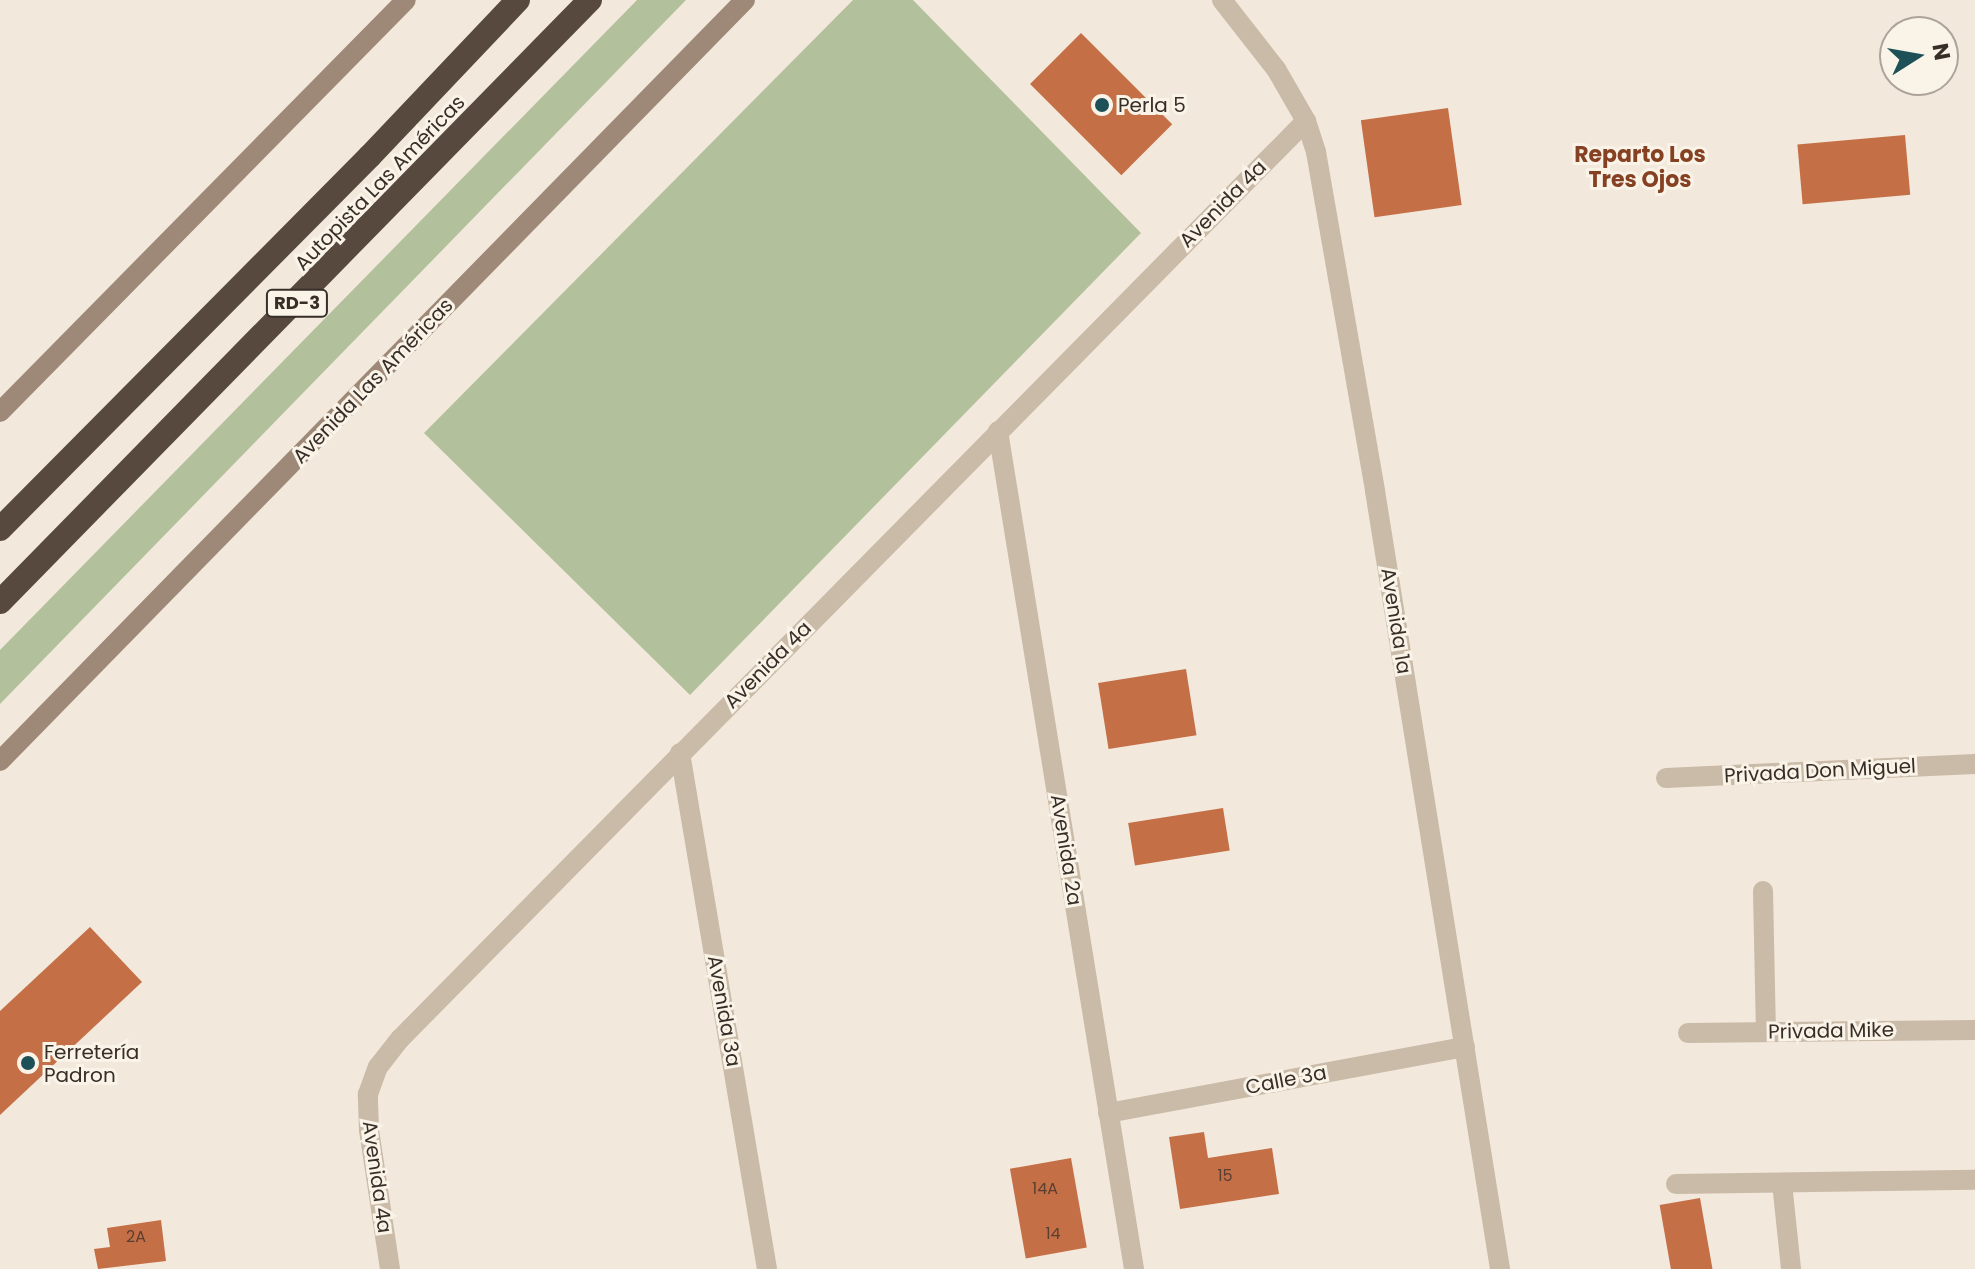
<!DOCTYPE html>
<meta charset="utf-8">
<style>
body{margin:0}
#map{position:relative;width:1975px;height:1269px;overflow:hidden;background:#f2e9dc;font-family:Poppins,sans-serif}
div>[style]{position:absolute}
[style*='--x']{left:calc(var(--x)*1px);top:calc(var(--y)*1px);width:calc(var(--w)*1px);rotate:calc(var(--a)*1deg)}
.green>*{inset:0;background:#b2c19c}
.building>*{inset:0;background:#c56f47;transform-origin:0 0}
.street>*{height:20px;margin:-10px;padding:0 10px;transform-origin:10px;border-radius:10px;background:#cabaa8}
.secondary>*{height:20px;margin:-10px;padding:0 10px;transform-origin:10px;border-radius:10px;background:#9e8979}
.highway>*{height:24px;margin:-12px;padding:0 12px;transform-origin:12px;border-radius:12px;background:#58493f}
.dots>*{width:22px;height:22px;translate:-50% -50%;box-sizing:border-box;border:4px solid #faf3e8;border-radius:50%}
span{translate:-50% -50%;white-space:nowrap;text-align:center;line-height:1.15;-webkit-text-stroke:6px #faf3e8;paint-order:stroke}
.number-label{font-size:16px;color:#5a3e30}
.number-label span{-webkit-text-stroke-width:0}
.shield-label span{padding:2px 6px;background:#faf3e8;border:2px solid;border-radius:6px;-webkit-text-stroke-width:0}
.shield-label{font-size:18px;color:#372e28;font-weight:700}
.poi-label{font-size:20px;color:#372e28}
.left{translate:0 -50%;text-align:left}
.street-label{font-size:20px;color:#372e28}
.neighbourhood-label{font-size:22px;color:#854122;font-weight:700}
.north{position:absolute;left:1879px;top:16px;width:80px;height:80px;box-sizing:border-box;background:#faf3e8;border:2px solid #aca49b;border-radius:50%;rotate:79deg;font-size:22px;font-weight:700;line-height:32px;text-align:center;color:#372e28}
.north::after{content:'';display:block;margin:auto;width:28px;height:36px;background:#1e5058;clip-path:polygon(50% 0,100% 100%,50% 72%,0 100%)}
</style>
<div id="map">
<div class="green">
<i style="clip-path:polygon(637px 0,686px 0,0 704px,0 650px)"></i>
<i style="clip-path:polygon(853px 0,913px 0,1141px 233px,690px 695px,424px 433px)"></i>
</div>
<div class="building">
<i style="left:1081px;top:33px;width:129px;height:72px;rotate:45deg"></i>
<i style="left:1448px;top:108px;width:98px;height:88px;rotate:82deg"></i>
<i style="left:1905px;top:135px;width:60px;height:108px;rotate:85deg"></i>
<i style="left:1186px;top:669px;width:67px;height:89px;rotate:81deg"></i>
<i style="left:1223px;top:808px;width:43px;height:96px;rotate:81deg"></i>
<i style="clip-path:polygon(90px 927px,142px 982px,0 1115px,0 1011px)"></i>
<i style="clip-path:polygon(1204px 1132px,1208px 1158px,1272px 1148px,1279px 1194px,1180px 1209px,1169px 1137px)"></i>
<i style="left:1071px;top:1158px;width:91px;height:62px;rotate:80deg"></i>
<i style="left:1700px;top:1198px;width:72px;height:41px;rotate:80deg"></i>
<i style="clip-path:polygon(161px 1220px,166px 1261px,98px 1269px,94px 1249px,110px 1247px,107px 1228px)"></i>
</div>
<div class="street">
<i style="--x:1222;--y:0;--w:88;--a:52"></i>
<i style="--x:1276;--y:69;--w:60;--a:60"></i>
<i style="--x:1306;--y:121;--w:33;--a:72"></i>
<i style="--x:1316;--y:152;--w:344;--a:80.1"></i>
<i style="--x:1375;--y:491;--w:788;--a:80.87"></i>
<i style="--x:998;--y:431;--w:849;--a:80.78"></i>
<i style="--x:680;--y:753;--w:523;--a:80.43"></i>
<i style="--x:1666;--y:778;--w:309;--a:-2.6"></i>
<i style="--x:1763;--y:891;--w:141;--a:88.8"></i>
<i style="--x:1688;--y:1033;--w:287;--a:-0.6"></i>
<i style="--x:1108;--y:1113;--w:363;--a:-10.5"></i>
<i style="--x:1782;--y:1183;--w:86;--a:84"></i>
<i style="--x:1676;--y:1184;--w:299;--a:-0.8"></i>
<i style="--x:390;--y:1269;--w:141;--a:-98.6"></i>
<i style="--x:369;--y:1130;--w:36;--a:-92"></i>
<i style="--x:368;--y:1094;--w:29;--a:-70"></i>
<i style="--x:378;--y:1067;--w:36;--a:-52"></i>
<i style="--x:400;--y:1039;--w:1290;--a:-45.38"></i>
</div>
<div class="secondary">
<i style="--x:0;--y:412;--w:578;--a:-45.42"></i>
<i style="--x:0;--y:761;--w:1065;--a:-45.61"></i>
</div>
<div class="highway">
<i style="--x:0;--y:529;--w:525;--a:-45.23"></i>
<i style="--x:370;--y:156;--w:215;--a:-46.5"></i>
<i style="--x:0;--y:602;--w:843;--a:-45.58"></i>
</div>
<div class="dots">
<i style="left:1102px;top:105px;background:#1e5058"></i>
<i style="left:28px;top:1063px;background:#1e5058"></i>
</div>
<div class="number-label">
<span style="left:1225px;top:1176px">15</span>
<span style="left:1045px;top:1189px">14A</span>
<span style="left:1053px;top:1234px">14</span>
<span style="left:136px;top:1237px">2A</span>
</div>
<div class="shield-label">
<span style="left:297px;top:303px">RD-3</span>
</div>
<div class="poi-label">
<span class="left" style="left:1118px;top:105px">Perla 5</span>
<span class="left" style="left:44px;top:1064px">Ferretería<br>Padron</span>
</div>
<div class="street-label">
<span style="left:380px;top:183px;rotate:-46deg">Autopista Las Américas</span>
<span style="left:1223px;top:204px;rotate:-45deg">Avenida 4a</span>
<span style="left:373px;top:381px;rotate:-46deg">Avenida Las Américas</span>
<span style="left:1396px;top:621px;rotate:81deg">Avenida 1a</span>
<span style="left:768px;top:665px;rotate:-45deg">Avenida 4a</span>
<span style="left:1820px;top:771px;rotate:-3deg">Privada Don Miguel</span>
<span style="left:1066px;top:850px;rotate:81deg">Avenida 2a</span>
<span style="left:724px;top:1011px;rotate:80deg">Avenida 3a</span>
<span style="left:1831px;top:1031px;rotate:-1deg">Privada Mike</span>
<span style="left:1286px;top:1080px;rotate:-11deg">Calle 3a</span>
<span style="left:377px;top:1177px;rotate:82deg">Avenida 4a</span>
</div>
<div class="neighbourhood-label">
<span style="left:1640px;top:167px">Reparto Los<br>Tres Ojos</span>
</div>
<div class="north">N</div>
</div>
